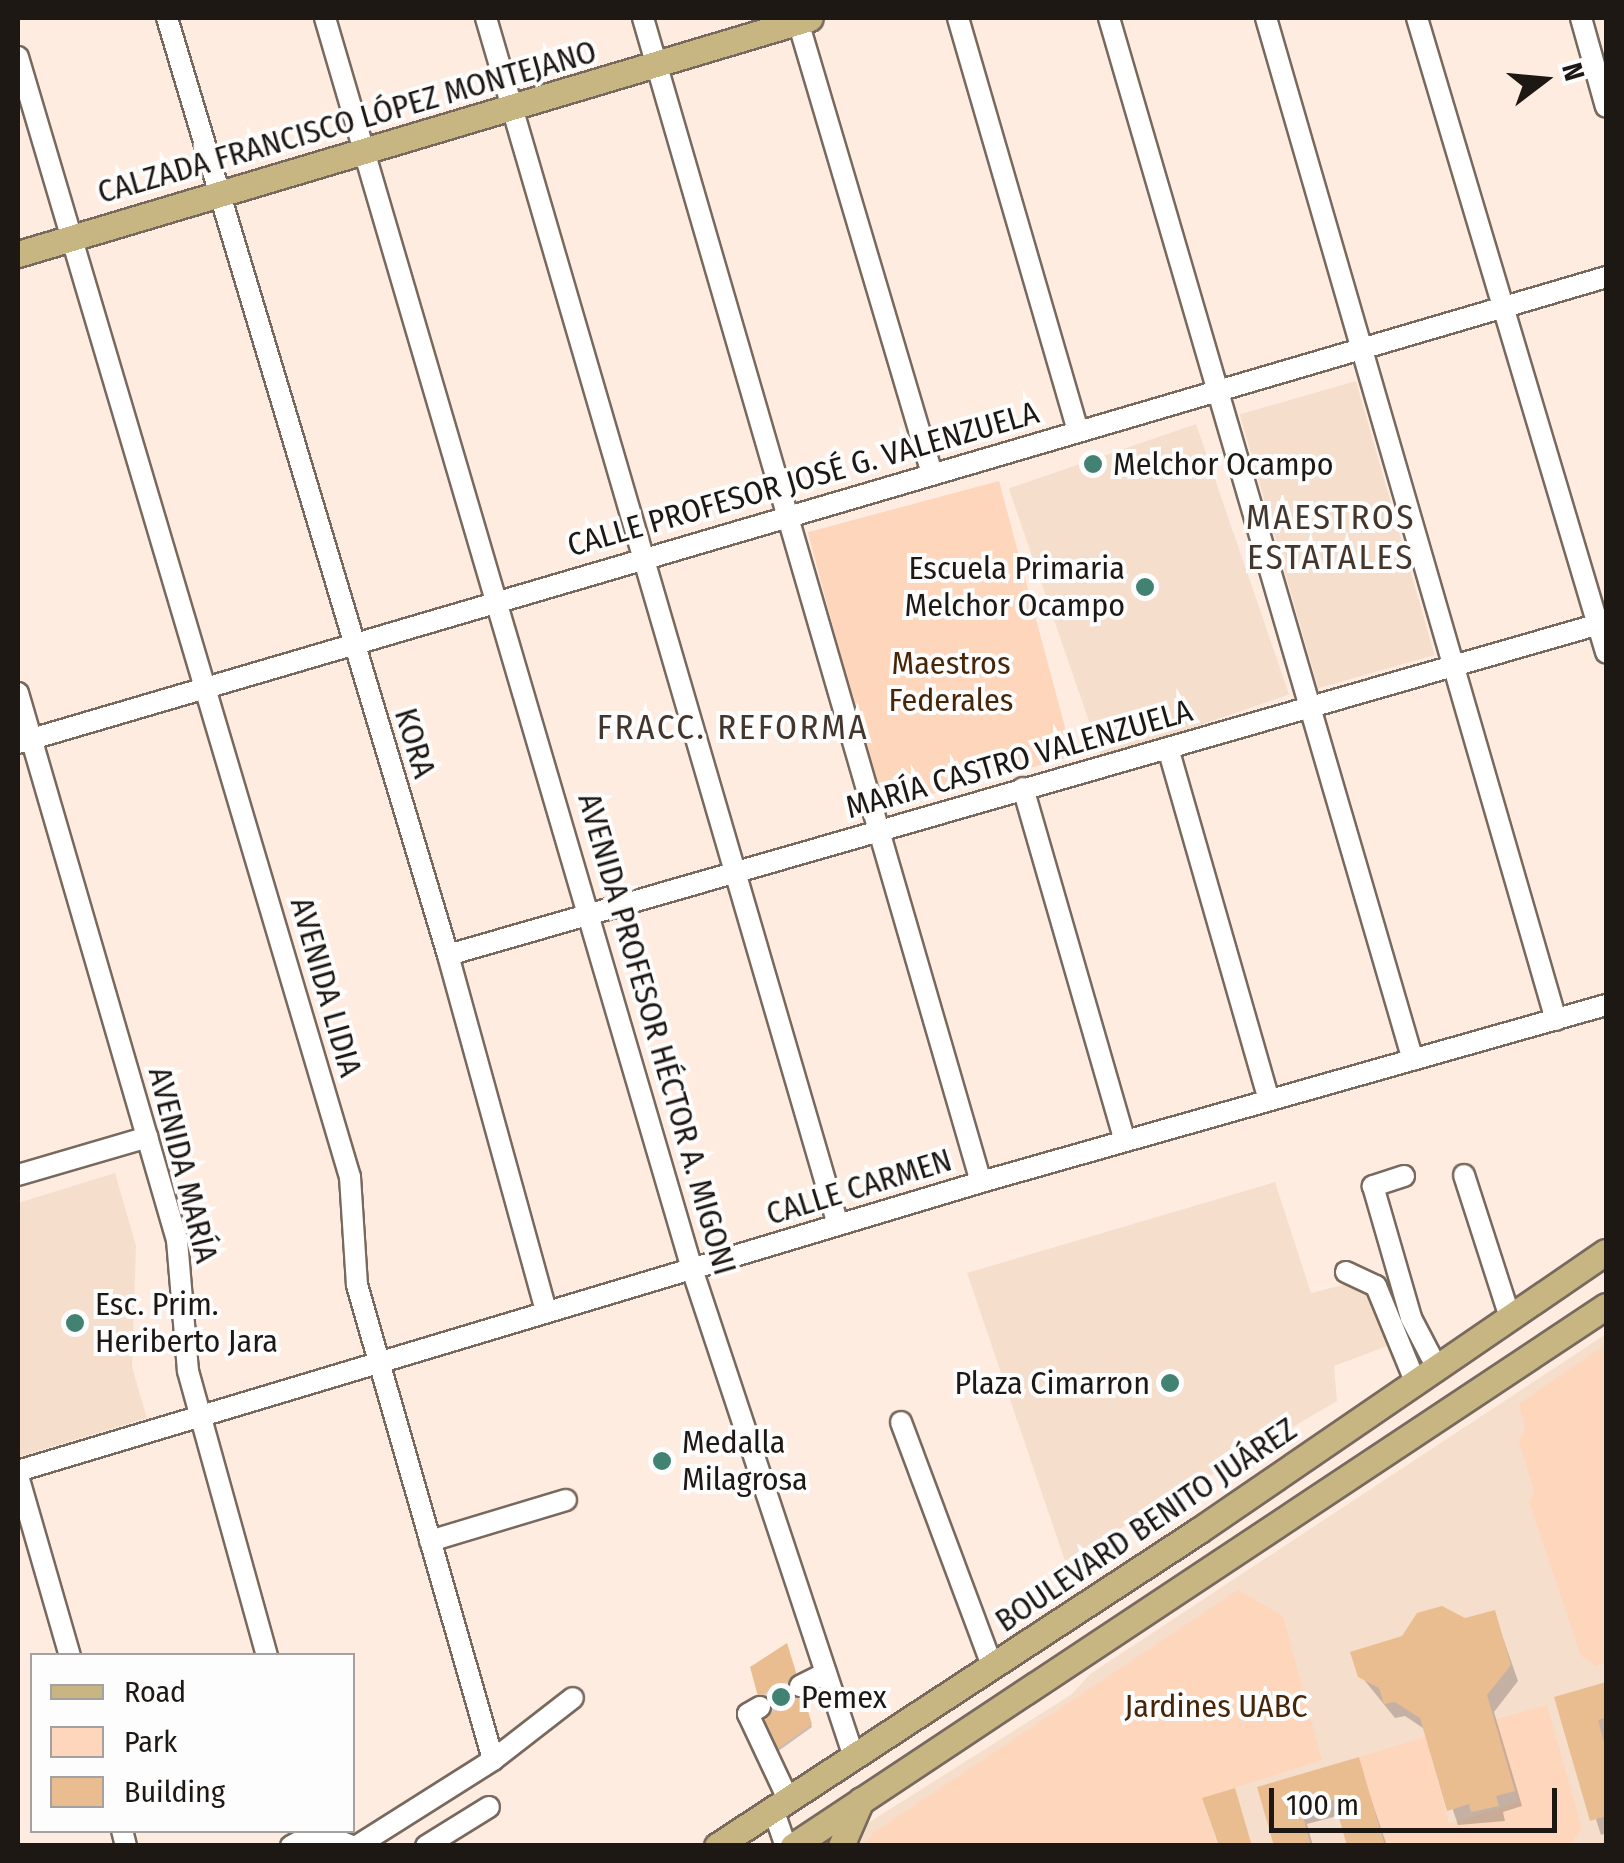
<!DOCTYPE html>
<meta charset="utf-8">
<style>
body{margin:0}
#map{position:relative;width:1624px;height:1863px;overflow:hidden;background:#feece0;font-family:"Fira Sans Condensed",sans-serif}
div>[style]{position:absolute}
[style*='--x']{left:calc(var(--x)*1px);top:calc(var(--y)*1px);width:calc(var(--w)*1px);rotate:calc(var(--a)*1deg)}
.built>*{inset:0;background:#f6decd;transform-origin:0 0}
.green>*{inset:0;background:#fdd6bc;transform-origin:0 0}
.shadow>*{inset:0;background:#0003}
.building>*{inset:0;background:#eabd90}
.minor-tunnel>*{height:20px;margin-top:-10px;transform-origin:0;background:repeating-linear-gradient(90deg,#dcccc1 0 20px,transparent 0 30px)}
.roads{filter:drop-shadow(2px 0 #78695e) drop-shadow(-2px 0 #78695e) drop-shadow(0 2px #78695e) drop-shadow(0 -2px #78695e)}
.minor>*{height:20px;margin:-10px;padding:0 10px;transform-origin:10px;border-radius:10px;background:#fff}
.major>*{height:25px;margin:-12.5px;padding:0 12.5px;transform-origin:12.5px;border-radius:12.5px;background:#c7b582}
.dots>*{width:28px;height:28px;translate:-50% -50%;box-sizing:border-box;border:5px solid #fdfdfd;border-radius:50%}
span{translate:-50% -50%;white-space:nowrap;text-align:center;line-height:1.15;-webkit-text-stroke:8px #fdfdfd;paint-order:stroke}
.street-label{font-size:32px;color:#1e1814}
.poi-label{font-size:32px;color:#1e1814}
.left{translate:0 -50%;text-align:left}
.right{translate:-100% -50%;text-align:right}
.park-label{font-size:32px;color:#472508}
.neighbourhood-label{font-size:35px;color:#44362d;letter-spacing:2.5px}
.frame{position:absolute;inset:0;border:20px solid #1e1814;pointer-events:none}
.legend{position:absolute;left:30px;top:1653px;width:325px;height:180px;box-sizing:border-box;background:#fdfdfd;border:2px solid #a4a1a0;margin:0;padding:12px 18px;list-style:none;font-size:30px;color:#1e1814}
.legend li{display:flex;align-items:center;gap:20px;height:50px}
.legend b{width:50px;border:2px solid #a4a1a0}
.north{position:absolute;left:1494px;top:30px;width:100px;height:100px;-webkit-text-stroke:8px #fdfdfd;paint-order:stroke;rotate:74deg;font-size:28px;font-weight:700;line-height:40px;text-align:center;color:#1e1814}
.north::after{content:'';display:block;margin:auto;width:35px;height:45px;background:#1e1814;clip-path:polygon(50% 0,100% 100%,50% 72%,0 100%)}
.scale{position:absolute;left:1269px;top:1788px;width:288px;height:45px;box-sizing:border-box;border:5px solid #1e1814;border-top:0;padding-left:12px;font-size:30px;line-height:35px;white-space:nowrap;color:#1e1814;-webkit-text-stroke:8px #fdfdfd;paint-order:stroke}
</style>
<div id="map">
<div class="built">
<i style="left:1356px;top:381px;width:285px;height:121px;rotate:74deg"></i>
<i style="left:1196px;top:424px;width:286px;height:198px;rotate:71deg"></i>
<i style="clip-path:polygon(115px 1173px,136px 1246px,132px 1367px,147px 1418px,18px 1457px,18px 1203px)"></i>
<i style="clip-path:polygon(1275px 1182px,1311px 1293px,1370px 1278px,1390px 1345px,1334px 1366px,1337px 1401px,1065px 1561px,967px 1273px)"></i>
<i style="clip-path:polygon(1606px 1334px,1606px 1845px,850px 1846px,865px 1825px,1072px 1694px,1090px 1674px)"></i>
</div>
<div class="green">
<i style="left:999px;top:481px;width:285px;height:198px;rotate:75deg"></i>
<i style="clip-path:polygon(1606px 1344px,1606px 1663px,1596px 1666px,1581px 1656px,1529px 1502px,1534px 1491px,1519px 1442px,1525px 1429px,1519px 1404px)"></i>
<i style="clip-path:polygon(1238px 1590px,1283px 1616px,1322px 1760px,1202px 1798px,1217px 1845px,864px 1846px,873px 1833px)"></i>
<i style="clip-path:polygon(1547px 1705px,1582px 1829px,1569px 1845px,1386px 1845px,1359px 1757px,1426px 1737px,1449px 1824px,1519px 1802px,1494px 1720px)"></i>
</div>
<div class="shadow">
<i style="clip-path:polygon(1494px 1612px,1518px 1681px,1494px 1712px,1522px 1806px,1503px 1812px,1505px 1821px,1458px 1825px,1426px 1730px,1405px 1716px,1395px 1718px,1361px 1676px)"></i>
<i style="clip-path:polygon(786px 1647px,812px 1727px,777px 1752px,776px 1751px)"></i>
<i style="clip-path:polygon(1606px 1684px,1606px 1833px,1601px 1835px,1557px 1699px)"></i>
<i style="clip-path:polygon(1358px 1760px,1387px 1846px,1349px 1846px,1341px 1815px,1307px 1824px,1313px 1846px,1277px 1846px,1260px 1788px)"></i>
</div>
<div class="building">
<i style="clip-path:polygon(1442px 1606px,1465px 1618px,1495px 1610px,1511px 1665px,1487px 1695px,1515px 1791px,1496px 1796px,1499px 1806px,1471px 1812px,1469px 1804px,1447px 1811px,1420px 1718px,1395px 1702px,1384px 1704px,1379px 1688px,1358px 1677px,1350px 1652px,1402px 1636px,1417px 1613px)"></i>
<i style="clip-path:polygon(787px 1643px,812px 1724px,773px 1752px,750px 1667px)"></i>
<i style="clip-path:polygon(1606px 1682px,1606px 1718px,1598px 1720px,1606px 1750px,1606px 1816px,1590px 1821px,1554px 1697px)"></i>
<i style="clip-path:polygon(1359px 1757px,1385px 1846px,1347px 1846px,1334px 1800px,1301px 1809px,1311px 1846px,1274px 1846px,1257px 1787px)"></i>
<i style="clip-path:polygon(1235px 1788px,1252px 1846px,1219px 1846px,1202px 1798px)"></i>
</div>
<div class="minor-tunnel">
<i style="--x:760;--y:1707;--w:45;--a:-27.7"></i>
</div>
<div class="roads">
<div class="minor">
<i style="--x:167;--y:18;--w:978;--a:73.31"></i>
<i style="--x:448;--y:955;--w:369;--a:74.6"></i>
<i style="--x:325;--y:18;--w:1304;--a:73.65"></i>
<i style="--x:692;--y:1269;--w:514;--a:71.64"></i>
<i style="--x:486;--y:18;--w:1257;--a:73.74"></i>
<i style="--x:643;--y:18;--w:1212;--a:73.81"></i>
<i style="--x:797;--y:18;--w:475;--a:73.5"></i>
<i style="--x:958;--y:18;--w:429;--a:73.8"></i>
<i style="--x:1109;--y:18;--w:1085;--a:73.74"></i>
<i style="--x:1266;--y:18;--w:1043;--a:73.86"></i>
<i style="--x:1417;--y:18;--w:662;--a:73.4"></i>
<i style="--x:1581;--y:18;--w:92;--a:74.3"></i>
<i style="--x:18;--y:57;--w:1168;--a:73.49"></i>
<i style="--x:350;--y:1177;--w:108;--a:86.3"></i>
<i style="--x:357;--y:1285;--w:494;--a:74"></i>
<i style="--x:18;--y:693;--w:570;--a:73.79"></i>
<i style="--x:177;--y:1240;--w:131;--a:85.2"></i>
<i style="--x:188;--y:1371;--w:296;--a:74.5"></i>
<i style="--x:18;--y:743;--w:1655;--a:-16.35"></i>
<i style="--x:1168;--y:748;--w:366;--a:74"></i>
<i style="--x:1023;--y:788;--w:367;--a:73.9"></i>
<i style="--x:448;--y:955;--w:1205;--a:-16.04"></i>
<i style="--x:18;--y:1175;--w:135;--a:-16.3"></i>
<i style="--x:1464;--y:1175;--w:149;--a:72.1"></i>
<i style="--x:1404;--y:1176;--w:33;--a:162"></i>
<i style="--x:1373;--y:1186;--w:137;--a:73.9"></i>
<i style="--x:1411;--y:1318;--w:54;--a:62.5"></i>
<i style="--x:1346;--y:1272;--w:33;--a:25"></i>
<i style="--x:1376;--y:1286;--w:103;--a:67.7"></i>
<i style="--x:901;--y:1422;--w:260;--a:69.5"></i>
<i style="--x:18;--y:1471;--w:1005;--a:-16.7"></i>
<i style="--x:981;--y:1182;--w:650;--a:-15.81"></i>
<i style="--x:18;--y:1476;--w:187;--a:73.9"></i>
<i style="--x:430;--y:1541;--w:142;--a:-16.8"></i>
<i style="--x:800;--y:1686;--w:29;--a:-27"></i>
<i style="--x:760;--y:1707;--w:14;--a:150"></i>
<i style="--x:748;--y:1714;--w:94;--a:64.8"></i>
<i style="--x:773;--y:1809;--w:39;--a:71"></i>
<i style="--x:122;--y:1830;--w:16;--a:76"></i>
<i style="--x:291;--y:1846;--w:30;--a:-28"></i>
<i style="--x:317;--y:1832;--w:37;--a:22"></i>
<i style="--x:357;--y:1846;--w:161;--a:-32.3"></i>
<i style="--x:493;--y:1760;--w:101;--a:-37.8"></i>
<i style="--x:426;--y:1846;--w:74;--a:-31.8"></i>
</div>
<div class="major">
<i style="--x:18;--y:254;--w:826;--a:-16.59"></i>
<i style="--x:717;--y:1846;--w:575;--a:-33.22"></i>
<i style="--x:1198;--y:1531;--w:494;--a:-34.4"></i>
<i style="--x:793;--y:1846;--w:976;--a:-33.59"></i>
<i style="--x:841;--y:1846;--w:50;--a:-66.5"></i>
</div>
</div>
<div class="dots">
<i style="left:1093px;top:464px;background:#418272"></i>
<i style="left:1145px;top:587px;background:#418272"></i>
<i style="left:75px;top:1323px;background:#418272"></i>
<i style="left:1170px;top:1383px;background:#418272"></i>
<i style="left:662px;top:1461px;background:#418272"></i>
<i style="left:781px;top:1697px;background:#418272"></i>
</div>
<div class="street-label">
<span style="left:347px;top:122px;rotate:-16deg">CALZADA FRANCISCO LÓPEZ MONTEJANO</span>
<span style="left:803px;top:479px;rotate:-16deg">CALLE PROFESOR JOSÉ G. VALENZUELA</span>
<span style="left:415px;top:743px;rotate:73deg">KORA</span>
<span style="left:1019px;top:759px;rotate:-16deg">MARÍA CASTRO VALENZUELA</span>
<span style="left:326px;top:987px;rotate:74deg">AVENIDA LIDIA</span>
<span style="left:657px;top:1034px;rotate:74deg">AVENIDA PROFESOR HÉCTOR A. MIGONI</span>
<span style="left:183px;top:1165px;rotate:76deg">AVENIDA MARÍA</span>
<span style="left:859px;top:1187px;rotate:-17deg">CALLE CARMEN</span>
<span style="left:1146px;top:1525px;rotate:-34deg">BOULEVARD BENITO JUÁREZ</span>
</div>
<div class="poi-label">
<span class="left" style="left:1113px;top:464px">Melchor Ocampo</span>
<span class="right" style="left:1125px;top:587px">Escuela Primaria<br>Melchor Ocampo</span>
<span class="left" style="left:95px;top:1323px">Esc. Prim.<br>Heriberto Jara</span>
<span class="right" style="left:1150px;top:1383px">Plaza Cimarron</span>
<span class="left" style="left:682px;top:1461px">Medalla<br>Milagrosa</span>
<span class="left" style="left:801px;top:1697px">Pemex</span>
</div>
<div class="park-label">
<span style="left:951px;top:682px">Maestros<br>Federales</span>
<span style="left:1216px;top:1706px">Jardines UABC</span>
</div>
<div class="neighbourhood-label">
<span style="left:1331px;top:537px">MAESTROS<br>ESTATALES</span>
<span style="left:733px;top:727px">FRACC. REFORMA</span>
</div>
<div class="frame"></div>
<ul class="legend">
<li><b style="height:12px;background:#c7b582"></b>Road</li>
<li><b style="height:28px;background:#fdd6bc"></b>Park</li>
<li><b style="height:28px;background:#eabd90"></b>Building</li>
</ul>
<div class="north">N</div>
<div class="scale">100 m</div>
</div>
